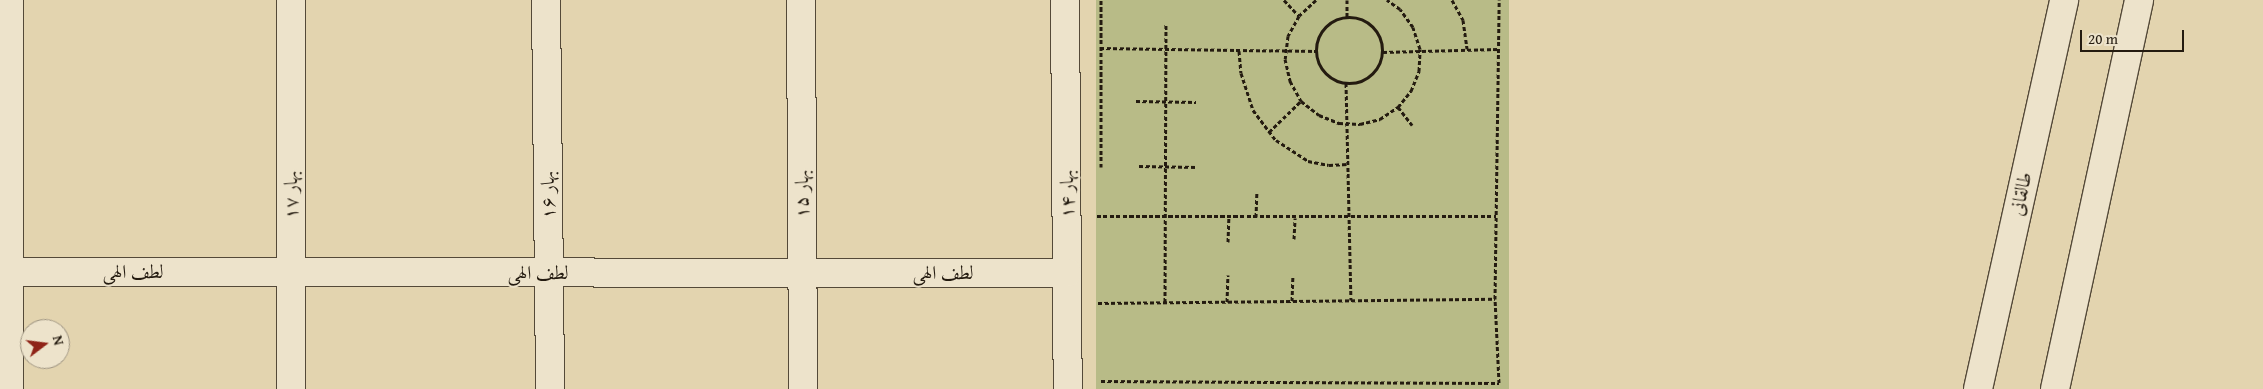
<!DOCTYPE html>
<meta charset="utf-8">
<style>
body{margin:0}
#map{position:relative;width:2263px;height:389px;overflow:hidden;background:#e3d4af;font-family:"Gentium Book Plus",Amiri,serif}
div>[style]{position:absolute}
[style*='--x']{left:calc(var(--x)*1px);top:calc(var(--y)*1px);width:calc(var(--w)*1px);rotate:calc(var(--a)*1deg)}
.green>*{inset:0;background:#b8bb87;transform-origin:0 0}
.path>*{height:3px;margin-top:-1.5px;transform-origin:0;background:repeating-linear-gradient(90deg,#241b10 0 4px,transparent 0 6.5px)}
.path>.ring{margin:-1.5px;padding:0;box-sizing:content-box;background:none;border:3px solid #241b10;border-radius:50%}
.roads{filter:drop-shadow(1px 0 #544938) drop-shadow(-1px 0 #544938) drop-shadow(0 1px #544938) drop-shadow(0 -1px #544938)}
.minor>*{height:28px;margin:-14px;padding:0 14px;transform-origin:14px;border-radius:14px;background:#ede3cb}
span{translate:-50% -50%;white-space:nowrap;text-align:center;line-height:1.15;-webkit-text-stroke:4px #ede3cb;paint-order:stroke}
.street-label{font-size:19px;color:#241b10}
.north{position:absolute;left:20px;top:319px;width:50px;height:50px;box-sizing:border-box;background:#ede3cb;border:1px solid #9d9380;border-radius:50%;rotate:75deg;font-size:14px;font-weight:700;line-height:20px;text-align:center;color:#241b10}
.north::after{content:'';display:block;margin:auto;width:18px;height:22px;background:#8f2418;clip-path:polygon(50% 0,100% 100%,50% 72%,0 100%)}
.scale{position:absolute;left:2080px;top:30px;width:104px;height:22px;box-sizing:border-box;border:2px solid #241b10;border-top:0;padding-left:6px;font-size:15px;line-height:18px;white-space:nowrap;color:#241b10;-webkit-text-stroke:4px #ede3cb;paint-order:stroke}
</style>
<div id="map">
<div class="green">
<i style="left:1096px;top:0;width:413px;height:389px"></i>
</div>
<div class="path">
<i style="--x:1284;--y:0;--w:22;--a:47"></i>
<i style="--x:1316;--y:0;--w:23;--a:137"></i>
<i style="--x:1299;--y:16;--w:23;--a:119"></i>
<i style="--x:1288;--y:36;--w:23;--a:97"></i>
<i style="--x:1285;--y:59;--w:23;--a:77"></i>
<i style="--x:1290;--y:81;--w:23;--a:61"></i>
<i style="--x:1301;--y:101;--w:23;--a:38"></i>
<i style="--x:1319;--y:115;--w:22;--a:22"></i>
<i style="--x:1339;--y:123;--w:21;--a:3"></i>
<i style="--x:1360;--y:124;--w:21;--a:-14"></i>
<i style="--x:1380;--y:119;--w:22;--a:-34"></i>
<i style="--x:1398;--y:107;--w:21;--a:-51"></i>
<i style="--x:1411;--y:91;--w:22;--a:-68"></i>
<i style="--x:1419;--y:71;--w:22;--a:-87"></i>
<i style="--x:1420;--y:49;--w:23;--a:-108"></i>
<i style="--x:1413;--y:27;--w:22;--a:-126"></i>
<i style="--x:1400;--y:9;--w:16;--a:-145"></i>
<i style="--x:1347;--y:0;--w:17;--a:90"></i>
<i style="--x:1452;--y:0;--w:23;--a:61"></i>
<i style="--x:1463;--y:20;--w:29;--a:82"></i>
<i class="ring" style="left:1316px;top:17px;width:63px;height:63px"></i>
<i style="--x:1100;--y:48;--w:217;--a:0.8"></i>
<i style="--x:1239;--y:51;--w:22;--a:85"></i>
<i style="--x:1241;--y:73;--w:39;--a:72"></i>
<i style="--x:1253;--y:110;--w:38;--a:53"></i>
<i style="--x:1276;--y:140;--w:38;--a:33"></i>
<i style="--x:1308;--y:161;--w:21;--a:11"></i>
<i style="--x:1329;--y:165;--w:19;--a:-3"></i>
<i style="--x:1383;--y:52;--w:115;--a:-1.5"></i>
<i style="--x:1346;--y:83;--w:217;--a:88.7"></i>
<i style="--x:1136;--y:101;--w:60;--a:1"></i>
<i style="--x:1398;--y:107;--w:23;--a:52"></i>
<i style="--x:1269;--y:132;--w:45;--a:-44.1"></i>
<i style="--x:1139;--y:166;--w:58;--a:1"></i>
<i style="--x:1101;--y:167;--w:167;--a:-90"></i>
<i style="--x:1097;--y:216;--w:399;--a:0"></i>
<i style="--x:1256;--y:217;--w:25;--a:-88"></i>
<i style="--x:1294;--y:239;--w:21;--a:-87"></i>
<i style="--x:1228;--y:242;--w:25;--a:-88"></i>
<i style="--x:1292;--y:301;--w:24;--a:-88"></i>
<i style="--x:1165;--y:302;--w:278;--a:-89.8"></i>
<i style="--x:1227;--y:302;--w:27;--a:-88"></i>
<i style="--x:1098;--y:303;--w:397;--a:-0.6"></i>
<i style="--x:1101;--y:381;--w:398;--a:0.3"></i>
<i style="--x:1499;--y:383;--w:84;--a:-92.7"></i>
<i style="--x:1495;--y:299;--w:299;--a:-89.2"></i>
</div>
<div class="roads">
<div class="minor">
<i style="--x:291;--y:0;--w:389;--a:90"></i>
<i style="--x:546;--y:0;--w:389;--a:89.4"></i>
<i style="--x:801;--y:0;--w:389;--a:89.7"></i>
<i style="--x:1065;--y:0;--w:389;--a:89.6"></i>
<i style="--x:9;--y:272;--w:1058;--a:0.05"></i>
<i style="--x:9;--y:389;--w:389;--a:-90"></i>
<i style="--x:1978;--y:389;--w:398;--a:-77.5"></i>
<i style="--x:2055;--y:389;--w:398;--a:-77.8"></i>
</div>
</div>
<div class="street-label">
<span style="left:802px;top:194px;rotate:-90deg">بهار ۱۵</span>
<span style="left:1067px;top:194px;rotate:-90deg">بهار ۱۴</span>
<span style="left:2021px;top:194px;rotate:-78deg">طالقانی</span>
<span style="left:291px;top:195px;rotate:-90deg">بهار ۱۷</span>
<span style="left:548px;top:195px;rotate:-91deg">بهار ۱۶</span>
<span style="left:133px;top:272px">لطف الهی</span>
<span style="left:538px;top:273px">لطف الهی</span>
<span style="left:943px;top:273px">لطف الهی</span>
</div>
<div class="north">N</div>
<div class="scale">20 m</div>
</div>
